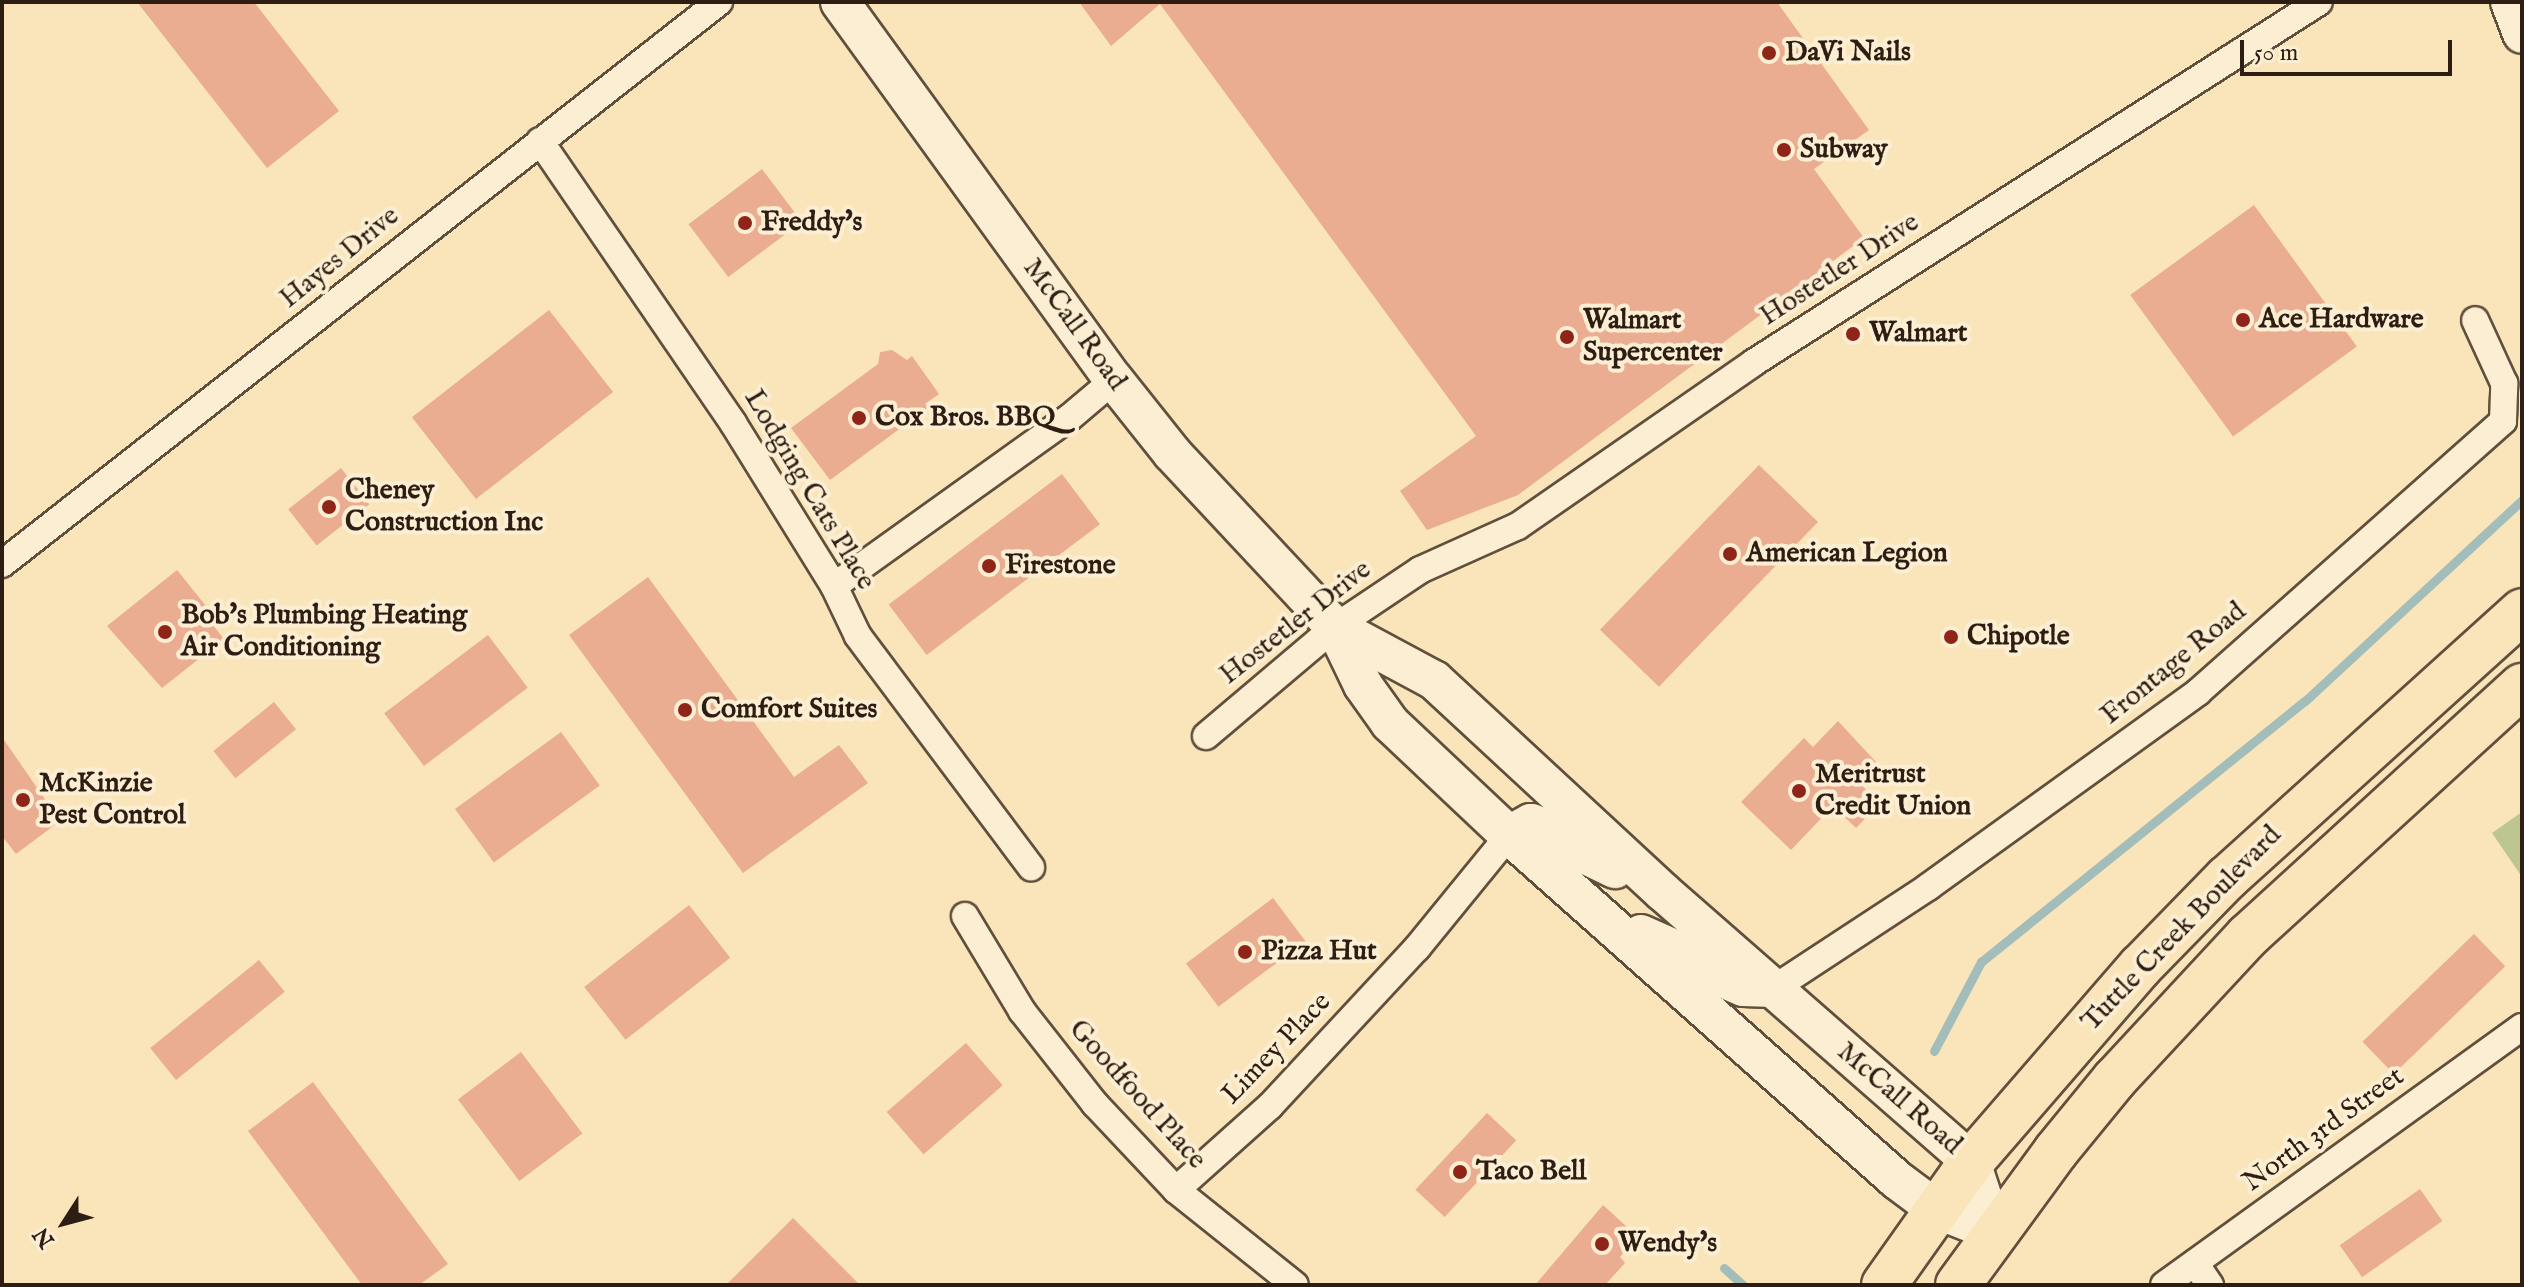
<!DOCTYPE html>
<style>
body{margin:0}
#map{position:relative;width:2524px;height:1287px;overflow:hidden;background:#fae5ba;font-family:"IM FELL English",serif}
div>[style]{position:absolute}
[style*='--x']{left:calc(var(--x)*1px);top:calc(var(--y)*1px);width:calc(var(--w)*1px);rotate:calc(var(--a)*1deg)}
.green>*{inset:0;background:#bdc590}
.stream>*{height:9px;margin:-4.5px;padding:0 4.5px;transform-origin:4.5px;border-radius:4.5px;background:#a2bdba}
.building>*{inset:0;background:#eaad91;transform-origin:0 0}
.roads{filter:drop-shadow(2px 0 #614f3d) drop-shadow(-2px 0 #614f3d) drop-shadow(0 2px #614f3d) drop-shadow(0 -2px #614f3d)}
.street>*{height:26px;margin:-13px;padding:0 13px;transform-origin:13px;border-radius:13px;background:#fceed2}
.secondary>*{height:38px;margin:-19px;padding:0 19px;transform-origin:19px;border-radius:19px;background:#fceed2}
.highway>*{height:44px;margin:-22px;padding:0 22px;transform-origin:22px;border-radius:22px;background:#fae5ba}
.dots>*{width:22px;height:22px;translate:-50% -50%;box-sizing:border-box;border:4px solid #fceed2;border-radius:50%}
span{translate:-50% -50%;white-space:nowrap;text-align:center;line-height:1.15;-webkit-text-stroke:8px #fceed2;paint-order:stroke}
.poi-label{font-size:28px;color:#2e1d13;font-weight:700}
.left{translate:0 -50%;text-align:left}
.street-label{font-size:28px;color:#2e1d13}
.frame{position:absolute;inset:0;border:4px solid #2e1d13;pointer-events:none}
.north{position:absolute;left:24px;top:1183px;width:80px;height:80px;-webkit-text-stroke:6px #fceed2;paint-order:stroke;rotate:234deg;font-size:22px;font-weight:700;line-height:32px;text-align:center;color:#2e1d13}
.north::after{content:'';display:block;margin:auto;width:28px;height:36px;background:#2e1d13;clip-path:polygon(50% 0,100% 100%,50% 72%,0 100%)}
.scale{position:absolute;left:2240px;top:40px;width:212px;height:36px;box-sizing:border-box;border:4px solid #2e1d13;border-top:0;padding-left:10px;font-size:24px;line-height:28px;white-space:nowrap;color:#2e1d13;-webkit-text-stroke:6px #fceed2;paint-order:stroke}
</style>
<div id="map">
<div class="green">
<i style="clip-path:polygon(2522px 812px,2522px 877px,2492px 833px)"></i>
</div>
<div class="stream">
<i style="--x:1934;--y:1051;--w:101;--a:-62.2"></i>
<i style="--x:1981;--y:962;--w:416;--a:-38.9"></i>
<i style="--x:2305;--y:701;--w:296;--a:-42.8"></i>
<i style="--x:1724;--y:1268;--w:25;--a:42"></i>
</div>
<div class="building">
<i style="clip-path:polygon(137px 2px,254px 2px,339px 111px,267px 168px)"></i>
<i style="clip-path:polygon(1079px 2px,1777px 2px,1869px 130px,1814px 169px,1864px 238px,1518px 495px,1427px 530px,1400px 491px,1476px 436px,1160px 4px,1111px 46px)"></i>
<i style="left:762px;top:169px;width:66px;height:92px;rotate:53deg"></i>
<i style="left:2254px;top:205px;width:175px;height:153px;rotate:54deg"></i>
<i style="left:549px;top:310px;width:104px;height:174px;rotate:52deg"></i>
<i style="clip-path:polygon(892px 350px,907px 360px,912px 356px,939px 394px,925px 404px,928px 408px,830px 480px,791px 428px,878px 364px,880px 352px)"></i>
<i style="left:1759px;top:465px;width:82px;height:229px;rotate:44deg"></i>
<i style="left:341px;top:468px;width:46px;height:67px;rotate:52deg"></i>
<i style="left:1062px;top:474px;width:63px;height:217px;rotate:53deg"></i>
<i style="clip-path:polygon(177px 570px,206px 606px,201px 610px,224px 639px,162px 688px,107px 626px)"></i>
<i style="clip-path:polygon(648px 577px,794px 777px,839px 745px,868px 783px,743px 873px,569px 635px)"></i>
<i style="left:488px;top:635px;width:66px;height:130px;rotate:53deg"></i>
<i style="left:274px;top:702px;width:35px;height:78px;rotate:51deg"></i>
<i style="clip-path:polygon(1838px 721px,1876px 762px,1857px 781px,1880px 803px,1856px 828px,1833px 806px,1791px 850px,1741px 802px,1804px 738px,1813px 747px)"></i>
<i style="left:561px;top:732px;width:66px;height:131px;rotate:54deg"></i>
<i style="clip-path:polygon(2px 737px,60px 821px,16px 854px,2px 836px)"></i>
<i style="left:1273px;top:898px;width:54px;height:109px;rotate:53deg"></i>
<i style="left:689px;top:905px;width:67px;height:133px;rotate:52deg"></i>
<i style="left:2474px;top:934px;width:45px;height:155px;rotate:46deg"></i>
<i style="left:259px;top:960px;width:41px;height:140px;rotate:51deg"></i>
<i style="left:966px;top:1043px;width:56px;height:105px;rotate:49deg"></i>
<i style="left:521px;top:1052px;width:102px;height:79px;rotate:53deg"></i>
<i style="clip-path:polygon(313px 1082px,448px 1264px,419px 1285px,362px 1285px,248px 1131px)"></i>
<i style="left:1487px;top:1113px;width:40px;height:105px;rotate:43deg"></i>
<i style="left:2420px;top:1189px;width:39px;height:98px;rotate:55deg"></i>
<i style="clip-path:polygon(1603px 1205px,1638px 1237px,1620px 1257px,1625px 1263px,1605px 1285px,1535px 1285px)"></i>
<i style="clip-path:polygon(793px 1218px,860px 1285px,726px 1285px)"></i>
</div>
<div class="roads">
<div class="street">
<i style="--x:540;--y:141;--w:342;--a:55.6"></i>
<i style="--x:733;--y:423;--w:192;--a:58.2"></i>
<i style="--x:834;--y:586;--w:55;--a:64.4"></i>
<i style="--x:858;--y:636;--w:289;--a:53.2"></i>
<i style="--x:2;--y:564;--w:911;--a:-38.09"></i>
<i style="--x:834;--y:586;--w:289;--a:-35.6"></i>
<i style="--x:1069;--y:418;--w:59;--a:-40.2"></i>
<i style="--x:1206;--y:736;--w:169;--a:-40.2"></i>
<i style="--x:1335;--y:627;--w:102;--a:-33.8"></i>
<i style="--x:1420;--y:570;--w:107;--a:-24.2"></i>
<i style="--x:1518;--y:526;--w:286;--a:-34.7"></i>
<i style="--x:1753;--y:363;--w:671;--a:-32.53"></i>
<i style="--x:965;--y:916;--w:111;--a:59"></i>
<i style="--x:1022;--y:1011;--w:118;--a:51.9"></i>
<i style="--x:1095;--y:1104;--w:118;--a:46.7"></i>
<i style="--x:1176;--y:1190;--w:152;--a:38.6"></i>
<i style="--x:1773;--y:989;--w:186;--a:-33.3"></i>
<i style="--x:1928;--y:887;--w:333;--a:-35.8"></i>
<i style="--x:2198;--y:692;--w:408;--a:-41.6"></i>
<i style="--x:2503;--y:421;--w:38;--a:-88"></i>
<i style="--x:2504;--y:383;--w:69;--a:-114.7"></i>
<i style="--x:1176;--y:1190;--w:126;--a:-41.8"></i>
<i style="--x:1270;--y:1106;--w:216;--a:-47.1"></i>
<i style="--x:1417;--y:948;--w:146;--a:-50.8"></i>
<i style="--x:2195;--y:1263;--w:27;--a:56"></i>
<i style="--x:2164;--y:1285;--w:441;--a:-35.8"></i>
</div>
<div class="secondary">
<i style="--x:840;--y:2;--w:467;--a:54.1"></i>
<i style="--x:1114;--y:380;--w:93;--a:51.5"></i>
<i style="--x:1172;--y:453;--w:238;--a:46.9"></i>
<i style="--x:1335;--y:627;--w:64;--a:64.2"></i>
<i style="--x:1363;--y:685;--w:47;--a:54.6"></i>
<i style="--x:1390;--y:723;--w:163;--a:43.3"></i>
<i style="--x:1509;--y:835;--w:519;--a:41.64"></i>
<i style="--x:1897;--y:1180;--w:49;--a:36.6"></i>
<i style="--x:1936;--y:1209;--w:62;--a:21.6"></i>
<i style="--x:2510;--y:2;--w:34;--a:69"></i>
<i style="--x:1335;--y:627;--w:112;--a:28.2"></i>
<i style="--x:1434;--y:680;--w:312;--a:42.8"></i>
<i style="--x:1663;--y:892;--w:410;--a:41.2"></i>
<i style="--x:1971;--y:1162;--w:74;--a:71.8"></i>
<i style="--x:1509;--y:835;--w:25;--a:-29"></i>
<i style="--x:1531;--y:823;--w:25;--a:18"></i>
<i style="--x:1555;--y:831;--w:41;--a:37.1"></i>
<i style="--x:1588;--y:856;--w:30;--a:26"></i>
<i style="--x:1641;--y:934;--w:51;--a:24.1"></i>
<i style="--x:1688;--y:955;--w:41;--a:34.1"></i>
<i style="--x:1722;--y:978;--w:23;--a:23"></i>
<i style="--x:1743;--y:987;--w:23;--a:2"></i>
</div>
<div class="highway">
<i style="--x:1884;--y:1285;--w:151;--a:-54.7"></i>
<i style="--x:1971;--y:1162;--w:259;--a:-49.1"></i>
<i style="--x:2141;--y:966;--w:123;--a:-45.7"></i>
<i style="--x:2227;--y:878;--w:398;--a:-42.1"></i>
<i style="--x:1958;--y:1285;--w:166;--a:-53.8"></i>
<i style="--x:2056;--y:1151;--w:93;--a:-50.7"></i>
<i style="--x:2115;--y:1079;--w:195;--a:-47.1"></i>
<i style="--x:2248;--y:936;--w:371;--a:-42.4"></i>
</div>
</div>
<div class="dots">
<i style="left:1769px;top:53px;background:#8f2418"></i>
<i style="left:1784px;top:150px;background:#8f2418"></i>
<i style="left:745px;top:223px;background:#8f2418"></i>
<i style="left:2243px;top:320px;background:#8f2418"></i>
<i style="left:1853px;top:334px;background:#8f2418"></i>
<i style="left:1567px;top:337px;background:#8f2418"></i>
<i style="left:859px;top:418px;background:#8f2418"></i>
<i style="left:329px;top:507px;background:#8f2418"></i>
<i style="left:1730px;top:554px;background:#8f2418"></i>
<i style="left:989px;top:566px;background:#8f2418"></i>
<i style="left:165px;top:632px;background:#8f2418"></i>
<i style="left:1951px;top:637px;background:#8f2418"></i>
<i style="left:685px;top:710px;background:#8f2418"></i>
<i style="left:1799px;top:791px;background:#8f2418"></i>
<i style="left:23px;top:800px;background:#8f2418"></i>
<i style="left:1245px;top:952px;background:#8f2418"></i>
<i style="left:1460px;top:1172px;background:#8f2418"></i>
<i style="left:1602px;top:1244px;background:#8f2418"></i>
</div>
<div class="poi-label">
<span class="left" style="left:1785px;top:53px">DaVi Nails</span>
<span class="left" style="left:1800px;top:150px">Subway</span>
<span class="left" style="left:761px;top:223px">Freddy's</span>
<span class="left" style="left:2259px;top:320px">Ace Hardware</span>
<span class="left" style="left:1583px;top:337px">Walmart<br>Supercenter</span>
<span class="left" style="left:1869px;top:334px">Walmart</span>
<span class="left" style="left:875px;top:418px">Cox Bros. BBQ</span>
<span class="left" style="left:345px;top:507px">Cheney<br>Construction Inc</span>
<span class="left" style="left:1746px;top:554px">American Legion</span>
<span class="left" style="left:1005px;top:566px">Firestone</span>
<span class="left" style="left:181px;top:632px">Bob's Plumbing Heating<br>Air Conditioning</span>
<span class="left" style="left:1967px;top:637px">Chipotle</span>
<span class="left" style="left:701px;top:710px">Comfort Suites</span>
<span class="left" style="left:1815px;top:791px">Meritrust<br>Credit Union</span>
<span class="left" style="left:39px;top:800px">McKinzie<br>Pest Control</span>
<span class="left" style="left:1261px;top:952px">Pizza Hut</span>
<span class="left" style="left:1476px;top:1172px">Taco Bell</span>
<span class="left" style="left:1618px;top:1244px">Wendy's</span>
</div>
<div class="street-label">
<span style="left:340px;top:258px;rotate:-39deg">Hayes Drive</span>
<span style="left:1840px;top:270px;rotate:-33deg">Hostetler Drive</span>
<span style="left:1074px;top:325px;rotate:54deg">McCall Road</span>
<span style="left:809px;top:490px;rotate:59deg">Lodging Cats Place</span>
<span style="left:1296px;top:623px;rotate:-38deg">Hostetler Drive</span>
<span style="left:2174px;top:664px;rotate:-39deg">Frontage Road</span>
<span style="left:2182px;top:929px;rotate:-46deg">Tuttle Creek Boulevard</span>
<span style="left:1277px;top:1049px;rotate:-46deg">Limey Place</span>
<span style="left:1137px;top:1095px;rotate:48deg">Goodfood Place</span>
<span style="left:1899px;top:1099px;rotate:41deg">McCall Road</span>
<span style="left:2324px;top:1130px;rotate:-36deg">North 3rd Street</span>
</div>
<div class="frame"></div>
<div class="north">N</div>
<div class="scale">50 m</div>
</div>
